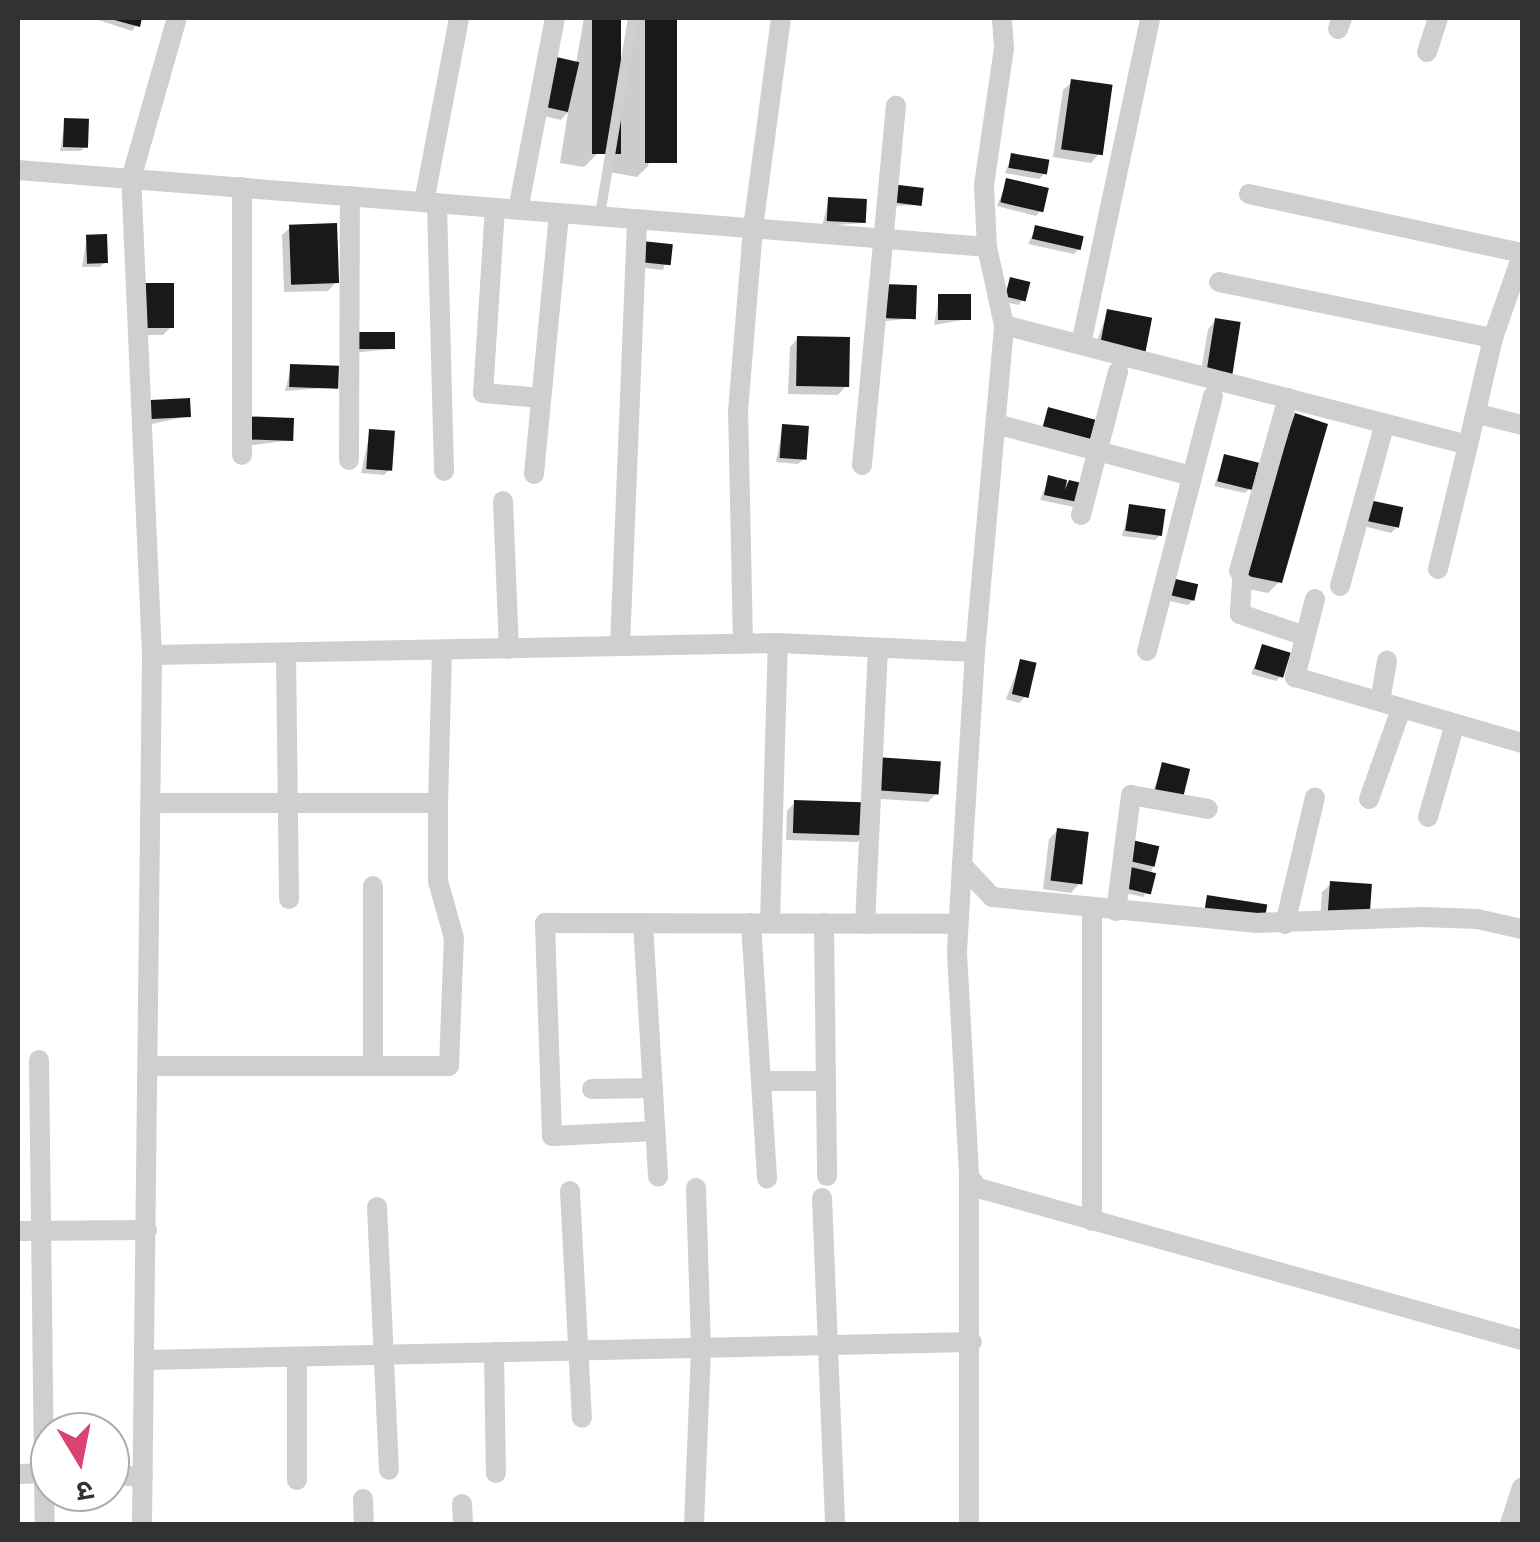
<!DOCTYPE html>
<meta charset="utf-8">
<style>
body{margin:0}
#map{position:relative;width:1540px;height:1542px;overflow:hidden;background:#fff;font-family:"Alegreya Sans","Noto Sans Devanagari",sans-serif}
div>[style]{position:absolute}
[style*='--x']{left:calc(var(--x)*1px);top:calc(var(--y)*1px);width:calc(var(--w)*1px);rotate:calc(var(--a)*1deg)}
.shadow>*{inset:0;background:#0003}
.building>*{inset:0;background:#191919;transform-origin:0 0}
.service>*{height:10px;margin:-5px;padding:0 5px;transform-origin:5px;border-radius:5px;background:#cfcfcf}
.minor>*{height:20px;margin:-10px;padding:0 10px;transform-origin:10px;border-radius:10px;background:#cfcfcf}
span{translate:-50% -50%;white-space:nowrap;text-align:center;line-height:1.15;-webkit-text-stroke:10px #fff;paint-order:stroke}
.frame{position:absolute;inset:0;border:20px solid #323232;pointer-events:none}
.north{position:absolute;left:30px;top:1412px;width:100px;height:100px;box-sizing:border-box;background:#fff;border:2px solid #adadad;border-radius:50%;rotate:170deg;font-size:28px;font-weight:700;line-height:40px;text-align:center;color:#323232}
.north::after{content:'';display:block;margin:auto;width:35px;height:45px;background:#db426f;clip-path:polygon(50% 0,100% 100%,50% 72%,0 100%)}
</style>
<div id="map">
<div class="shadow">
<i style="clip-path:polygon(92px 18px,140px 18px,132px 31px)"></i>
<i style="clip-path:polygon(584px 18px,619px 18px,596px 155px,584px 167px,560px 163px,568px 112px,561px 120px,535px 114px,576px 64px)"></i>
<i style="clip-path:polygon(637px 18px,675px 18px,648px 166px,637px 177px,609px 172px)"></i>
<i style="clip-path:polygon(1072px 82px,1099px 154px,1091px 163px,1053px 157px,1063px 90px)"></i>
<i style="clip-path:polygon(65px 121px,86px 146px,81px 151px,60px 151px)"></i>
<i style="clip-path:polygon(1012px 156px,1044px 174px,1039px 179px,1005px 173px)"></i>
<i style="clip-path:polygon(1007px 181px,1041px 210px,1036px 216px,997px 206px)"></i>
<i style="clip-path:polygon(887px 191px,920px 205px,885px 206px)"></i>
<i style="clip-path:polygon(829px 199px,863px 223px,822px 226px)"></i>
<i style="clip-path:polygon(291px 227px,336px 282px,328px 291px,284px 292px,282px 235px)"></i>
<i style="clip-path:polygon(1036px 228px,1079px 249px,1074px 254px,1028px 244px)"></i>
<i style="clip-path:polygon(87px 237px,105px 262px,100px 267px,82px 267px)"></i>
<i style="clip-path:polygon(671px 246px,663px 270px,635px 267px)"></i>
<i style="clip-path:polygon(1010px 280px,1023px 300px,1018px 305px,1002px 301px)"></i>
<i style="clip-path:polygon(879px 292px,914px 318px,878px 322px)"></i>
<i style="clip-path:polygon(132px 294px,172px 326px,163px 335px,133px 335px)"></i>
<i style="clip-path:polygon(939px 298px,969px 319px,934px 325px)"></i>
<i style="clip-path:polygon(1108px 311px,1141px 354px,1092px 354px)"></i>
<i style="clip-path:polygon(1216px 320px,1231px 373px,1200px 378px,1208px 329px)"></i>
<i style="clip-path:polygon(798px 338px,846px 386px,838px 395px,788px 394px,790px 347px)"></i>
<i style="clip-path:polygon(353px 339px,392px 349px,352px 353px)"></i>
<i style="clip-path:polygon(291px 367px,336px 387px,285px 391px)"></i>
<i style="clip-path:polygon(142px 408px,188px 416px,143px 426px)"></i>
<i style="clip-path:polygon(1296px 416px,1280px 581px,1268px 593px,1233px 586px,1284px 427px)"></i>
<i style="clip-path:polygon(247px 426px,291px 440px,246px 446px)"></i>
<i style="clip-path:polygon(783px 426px,804px 459px,798px 464px,776px 462px)"></i>
<i style="clip-path:polygon(370px 432px,389px 470px,384px 475px,361px 473px)"></i>
<i style="clip-path:polygon(1225px 457px,1250px 488px,1245px 493px,1214px 486px)"></i>
<i style="clip-path:polygon(1049px 478px,1083px 486px,1074px 507px,1040px 500px)"></i>
<i style="clip-path:polygon(1130px 507px,1160px 535px,1155px 540px,1122px 536px)"></i>
<i style="clip-path:polygon(1365px 508px,1396px 528px,1391px 533px,1360px 525px)"></i>
<i style="clip-path:polygon(1168px 580px,1193px 600px,1188px 605px,1160px 599px)"></i>
<i style="clip-path:polygon(1263px 647px,1281px 676px,1276px 681px,1251px 674px)"></i>
<i style="clip-path:polygon(1021px 661px,1024px 698px,1019px 703px,1006px 699px)"></i>
<i style="clip-path:polygon(1162px 765px,1175px 806px,1150px 801px)"></i>
<i style="clip-path:polygon(868px 768px,936px 794px,928px 802px,866px 798px)"></i>
<i style="clip-path:polygon(795px 802px,866px 834px,857px 842px,786px 840px,787px 811px)"></i>
<i style="clip-path:polygon(1058px 830px,1079px 884px,1071px 893px,1043px 889px,1049px 839px)"></i>
<i style="clip-path:polygon(1127px 848px,1153px 866px,1144px 897px,1119px 892px)"></i>
<i style="clip-path:polygon(1331px 884px,1367px 916px,1320px 922px,1322px 892px)"></i>
</div>
<div class="building">
<i style="clip-path:polygon(107px 18px,142px 18px,140px 27px)"></i>
<i style="left:592px;top:18px;width:29px;height:136px"></i>
<i style="left:645px;top:18px;width:32px;height:145px"></i>
<i style="left:552px;top:56px;width:28px;height:51px;rotate:13deg"></i>
<i style="left:1071px;top:79px;width:42px;height:71px;rotate:8deg"></i>
<i style="left:64px;top:118px;width:25px;height:29px;rotate:2deg"></i>
<i style="left:1011px;top:153px;width:39px;height:15px;rotate:10deg"></i>
<i style="left:1006px;top:178px;width:44px;height:25px;rotate:13deg"></i>
<i style="left:891px;top:184px;width:33px;height:18px;rotate:7deg"></i>
<i style="left:828px;top:197px;width:39px;height:24px;rotate:3deg"></i>
<i style="left:337px;top:223px;width:60px;height:48px;rotate:88deg"></i>
<i style="left:1035px;top:225px;width:50px;height:14px;rotate:13deg"></i>
<i style="left:107px;top:234px;width:29px;height:21px;rotate:88deg"></i>
<i style="left:642px;top:241px;width:31px;height:21px;rotate:6deg"></i>
<i style="left:1010px;top:277px;width:21px;height:20px;rotate:14deg"></i>
<i style="left:139px;top:283px;width:35px;height:45px"></i>
<i style="left:883px;top:284px;width:34px;height:34px;rotate:2deg"></i>
<i style="left:971px;top:294px;width:26px;height:33px;rotate:90deg"></i>
<i style="left:1107px;top:309px;width:46px;height:38px;rotate:11deg"></i>
<i style="left:1215px;top:318px;width:26px;height:53px;rotate:9deg"></i>
<i style="left:357px;top:332px;width:38px;height:17px"></i>
<i style="left:797px;top:336px;width:53px;height:50px;rotate:1deg"></i>
<i style="left:290px;top:364px;width:49px;height:23px;rotate:2deg"></i>
<i style="left:190px;top:398px;width:19px;height:44px;rotate:87deg"></i>
<i style="left:1048px;top:407px;width:49px;height:25px;rotate:15deg"></i>
<i style="clip-path:polygon(1295px 413px,1328px 424px,1282px 583px,1243px 575px)"></i>
<i style="left:294px;top:418px;width:23px;height:43px;rotate:92deg"></i>
<i style="left:782px;top:424px;width:27px;height:34px;rotate:4deg"></i>
<i style="left:369px;top:429px;width:26px;height:40px;rotate:4deg"></i>
<i style="left:1224px;top:454px;width:36px;height:28px;rotate:14deg"></i>
<i style="clip-path:polygon(1048px 475px,1067px 480px,1065px 490px,1069px 480px,1086px 484px,1082px 503px,1044px 495px)"></i>
<i style="left:1369px;top:500px;width:35px;height:21px;rotate:12deg"></i>
<i style="left:1129px;top:504px;width:37px;height:27px;rotate:8deg"></i>
<i style="left:1167px;top:577px;width:32px;height:17px;rotate:13deg"></i>
<i style="left:1262px;top:644px;width:30px;height:26px;rotate:17deg"></i>
<i style="left:1020px;top:659px;width:17px;height:36px;rotate:13deg"></i>
<i style="left:876px;top:757px;width:65px;height:33px;rotate:4deg"></i>
<i style="left:1162px;top:762px;width:29px;height:35px;rotate:14deg"></i>
<i style="left:794px;top:800px;width:75px;height:33px;rotate:2deg"></i>
<i style="left:1057px;top:828px;width:32px;height:53px;rotate:7deg"></i>
<i style="left:1132px;top:840px;width:28px;height:21px;rotate:13deg"></i>
<i style="left:1127px;top:866px;width:30px;height:22px;rotate:14deg"></i>
<i style="left:1330px;top:881px;width:42px;height:34px;rotate:4deg"></i>
<i style="left:1207px;top:895px;width:61px;height:14px;rotate:9deg"></i>
</div>
<div class="service">
<i style="--x:600;--y:215;--w:200;--a:-80.5"></i>
</div>
<div class="minor">
<i style="--x:1338;--y:29;--w:12;--a:-70"></i>
<i style="--x:1427;--y:52;--w:36;--a:-72"></i>
<i style="--x:18;--y:170;--w:972;--a:4.54"></i>
<i style="--x:1249;--y:194;--w:279;--a:12.2"></i>
<i style="--x:424;--y:202;--w:187;--a:-79.2"></i>
<i style="--x:437;--y:203;--w:268;--a:88.5"></i>
<i style="--x:495;--y:208;--w:185;--a:93.7"></i>
<i style="--x:483;--y:393;--w:58;--a:4.9"></i>
<i style="--x:518;--y:210;--w:196;--a:-79.1"></i>
<i style="--x:1219;--y:282;--w:280;--a:11.6"></i>
<i style="--x:1004;--y:325;--w:479;--a:14.5"></i>
<i style="--x:1468;--y:445;--w:110;--a:-76.8"></i>
<i style="--x:1493;--y:338;--w:88;--a:-70.7"></i>
<i style="--x:1081;--y:344;--w:333;--a:-78"></i>
<i style="--x:1478;--y:414;--w:45;--a:14"></i>
<i style="--x:996;--y:424;--w:199;--a:14.9"></i>
<i style="--x:242;--y:455;--w:268;--a:-90"></i>
<i style="--x:349;--y:460;--w:264;--a:-89.8"></i>
<i style="--x:862;--y:465;--w:361;--a:-84.6"></i>
<i style="--x:534;--y:474;--w:262;--a:-84.5"></i>
<i style="--x:503;--y:501;--w:148;--a:87.7"></i>
<i style="--x:1081;--y:515;--w:148;--a:-75.5"></i>
<i style="--x:1438;--y:569;--w:128;--a:-76.4"></i>
<i style="--x:1239;--y:571;--w:180;--a:-74.2"></i>
<i style="--x:1242;--y:582;--w:32;--a:94"></i>
<i style="--x:1240;--y:614;--w:69;--a:18.7"></i>
<i style="--x:1340;--y:586;--w:169;--a:-74.6"></i>
<i style="--x:1315;--y:599;--w:81;--a:104.4"></i>
<i style="--x:1295;--y:677;--w:236;--a:16.2"></i>
<i style="--x:743;--y:644;--w:233;--a:-91.2"></i>
<i style="--x:738;--y:411;--w:184;--a:-85.3"></i>
<i style="--x:753;--y:228;--w:212;--a:-82.4"></i>
<i style="--x:620;--y:646;--w:427;--a:-87.7"></i>
<i style="--x:1147;--y:651;--w:263;--a:-75.5"></i>
<i style="--x:975;--y:652;--w:328;--a:-84.9"></i>
<i style="--x:1004;--y:325;--w:80;--a:-102.3"></i>
<i style="--x:987;--y:247;--w:62;--a:-92.8"></i>
<i style="--x:984;--y:185;--w:138;--a:-81.7"></i>
<i style="--x:1004;--y:48;--w:30;--a:-94"></i>
<i style="--x:286;--y:653;--w:246;--a:89.3"></i>
<i style="--x:152;--y:655;--w:626;--a:-1.1"></i>
<i style="--x:778;--y:643;--w:197;--a:2.6"></i>
<i style="--x:975;--y:652;--w:213;--a:93.5"></i>
<i style="--x:962;--y:865;--w:44;--a:46.8"></i>
<i style="--x:992;--y:897;--w:264;--a:5.6"></i>
<i style="--x:1255;--y:923;--w:166;--a:-2.1"></i>
<i style="--x:1421;--y:917;--w:56;--a:2"></i>
<i style="--x:1477;--y:919;--w:46;--a:12.5"></i>
<i style="--x:1380;--y:701;--w:41;--a:-80.1"></i>
<i style="--x:1369;--y:799;--w:92;--a:-70.4"></i>
<i style="--x:151;--y:803;--w:287;--a:0"></i>
<i style="--x:438;--y:803;--w:153;--a:-88.5"></i>
<i style="--x:1428;--y:817;--w:94;--a:-73.9"></i>
<i style="--x:962;--y:865;--w:87;--a:93.3"></i>
<i style="--x:957;--y:952;--w:225;--a:86.9"></i>
<i style="--x:969;--y:1177;--w:14;--a:51"></i>
<i style="--x:978;--y:1188;--w:565;--a:15.61"></i>
<i style="--x:373;--y:886;--w:180;--a:90"></i>
<i style="--x:1092;--y:908;--w:313;--a:90"></i>
<i style="--x:1116;--y:911;--w:117;--a:-82.6"></i>
<i style="--x:1131;--y:795;--w:78;--a:10.3"></i>
<i style="--x:643;--y:923;--w:254;--a:86.6"></i>
<i style="--x:751;--y:923;--w:256;--a:86.4"></i>
<i style="--x:770;--y:923;--w:280;--a:-88.4"></i>
<i style="--x:824;--y:923;--w:253;--a:89.3"></i>
<i style="--x:865;--y:924;--w:273;--a:-87.3"></i>
<i style="--x:1285;--y:924;--w:130;--a:-76.7"></i>
<i style="--x:39;--y:1060;--w:464;--a:89.3"></i>
<i style="--x:149;--y:1066;--w:300;--a:0"></i>
<i style="--x:449;--y:1066;--w:128;--a:-87.8"></i>
<i style="--x:454;--y:938;--w:59;--a:-105.7"></i>
<i style="--x:438;--y:881;--w:78;--a:-90"></i>
<i style="--x:761;--y:1081;--w:65;--a:0"></i>
<i style="--x:592;--y:1089;--w:61;--a:-0.9"></i>
<i style="--x:655;--y:1131;--w:103;--a:177.2"></i>
<i style="--x:552;--y:1136;--w:213;--a:-91.9"></i>
<i style="--x:545;--y:923;--w:413;--a:0.1"></i>
<i style="--x:570;--y:1191;--w:227;--a:87"></i>
<i style="--x:822;--y:1198;--w:326;--a:87.7"></i>
<i style="--x:377;--y:1207;--w:263;--a:87.4"></i>
<i style="--x:18;--y:1231;--w:129;--a:-0.4"></i>
<i style="--x:494;--y:1352;--w:121;--a:89.1"></i>
<i style="--x:297;--y:1357;--w:123;--a:90"></i>
<i style="--x:145;--y:1360;--w:827;--a:-1.25"></i>
<i style="--x:18;--y:1474;--w:32;--a:-2"></i>
<i style="--x:110;--y:1475;--w:33;--a:3"></i>
<i style="--x:363;--y:1499;--w:25;--a:88"></i>
<i style="--x:462;--y:1504;--w:20;--a:87"></i>
<i style="--x:142;--y:1524;--w:869;--a:-89.34"></i>
<i style="--x:152;--y:655;--w:476;--a:-92.5"></i>
<i style="--x:131;--y:179;--w:167;--a:-74.1"></i>
<i style="--x:694;--y:1524;--w:176;--a:-87.7"></i>
<i style="--x:701;--y:1348;--w:160;--a:-91.8"></i>
<i style="--x:969;--y:1524;--w:347;--a:-90"></i>
<i style="--x:1510;--y:1524;--w:38;--a:-72"></i>
</div>
<div class="frame"></div>
<div class="north">उ</div>
</div>
